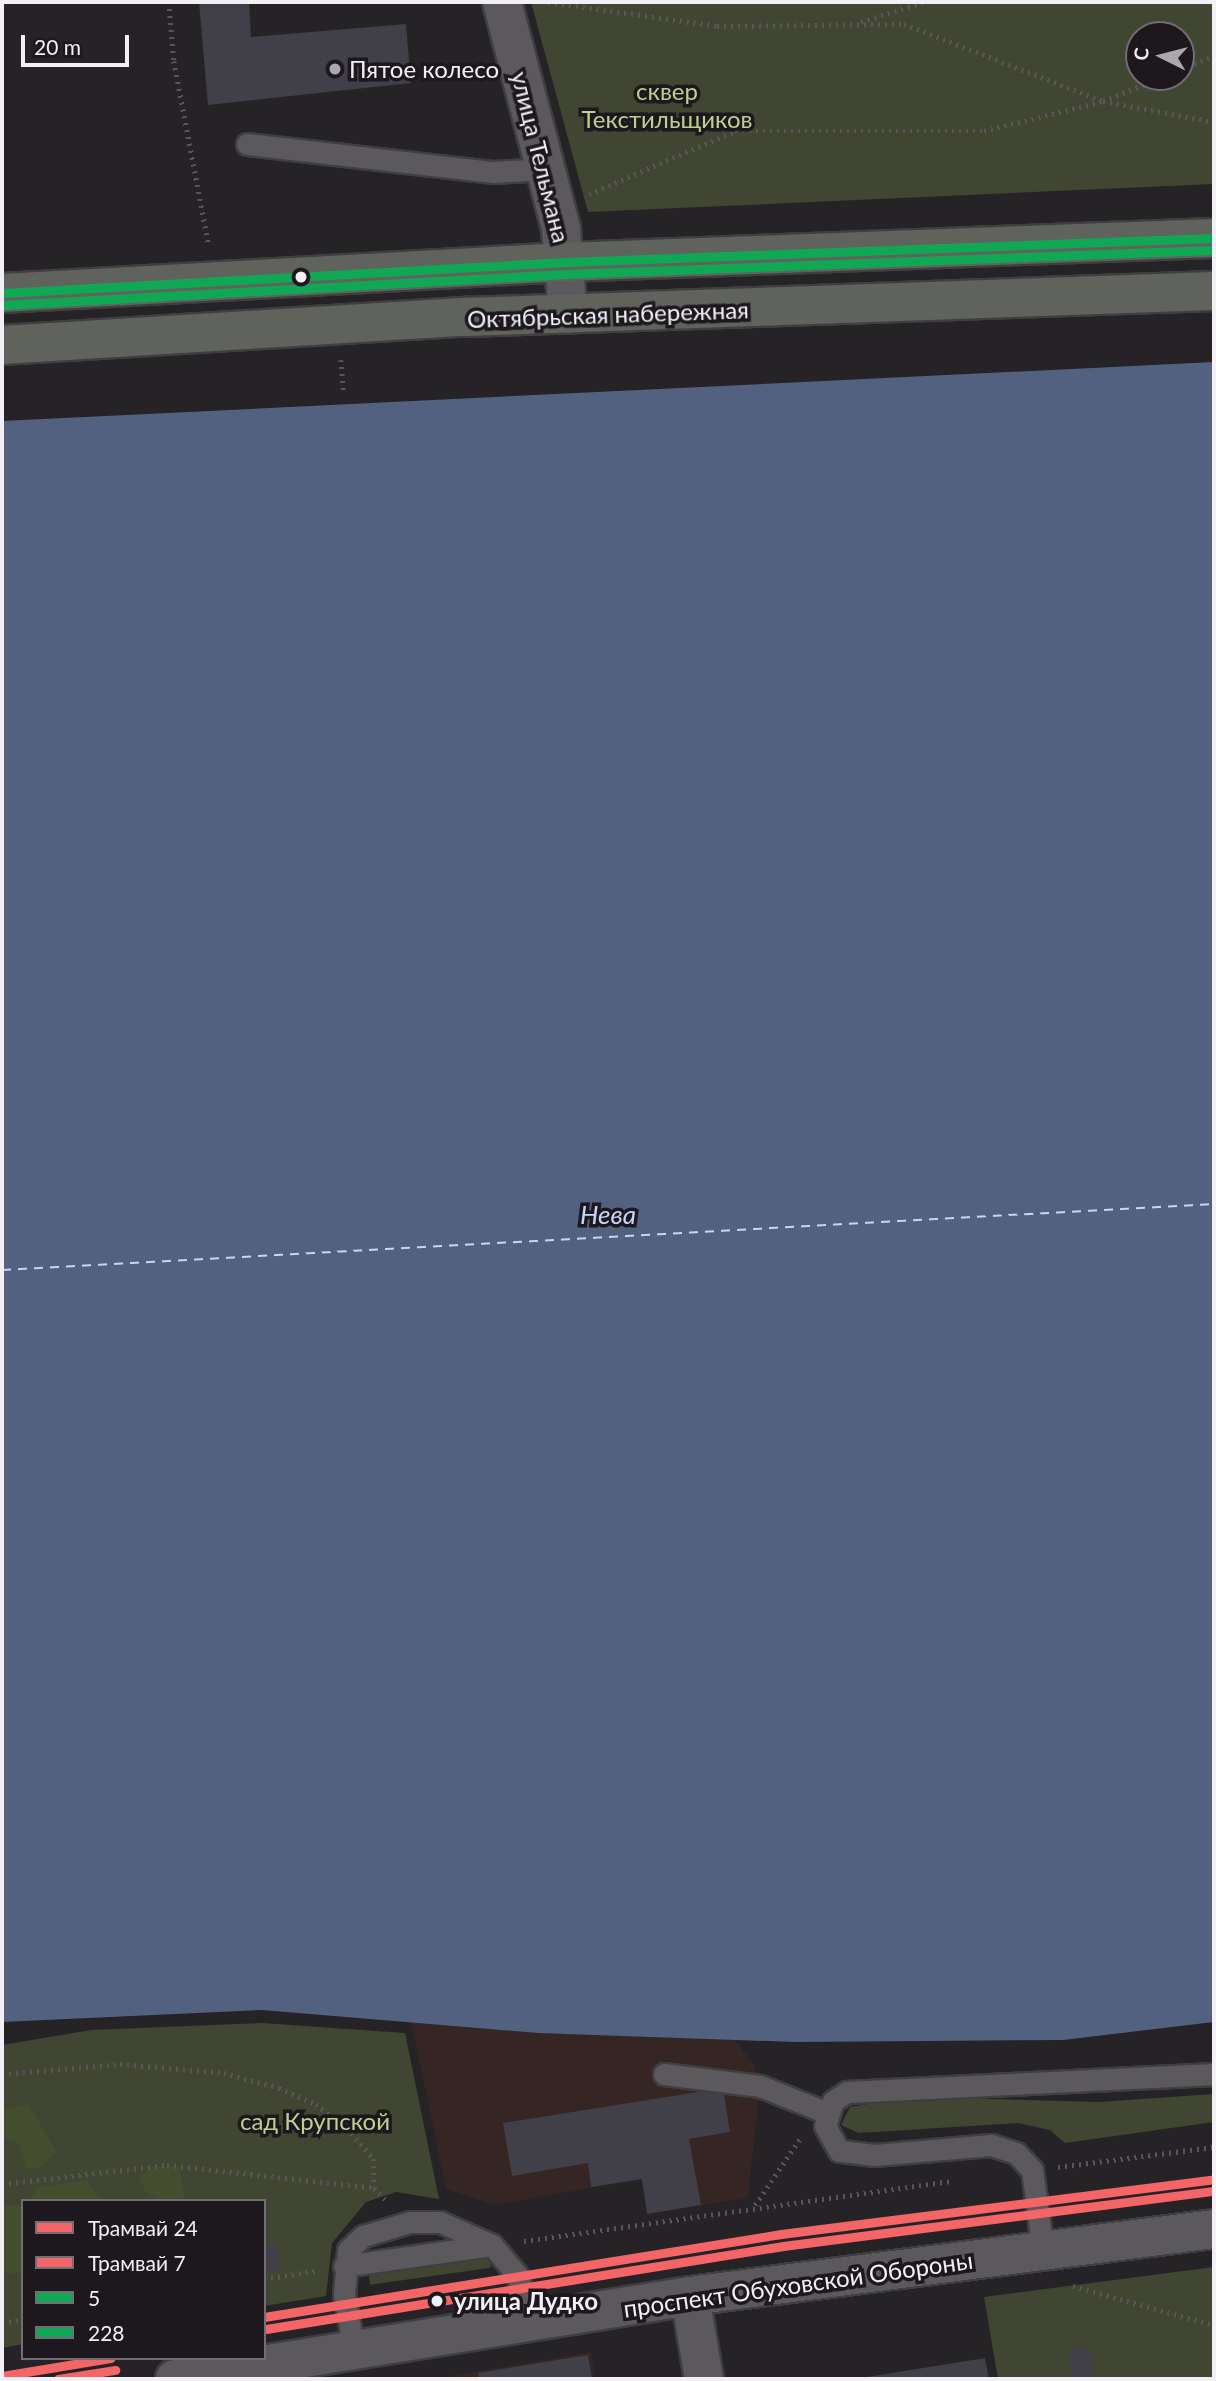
<!DOCTYPE html>
<meta charset="utf-8">
<style>
body{margin:0}
#map{position:relative;width:1216px;height:2381px;overflow:hidden;background:#252326;font-family:Lato,sans-serif}
div>[style]{position:absolute}
[style*='--x']{left:calc(var(--x)*1px);top:calc(var(--y)*1px);width:calc(var(--w)*1px);rotate:calc(var(--a)*1deg)}
.industrial>*{inset:0;background:#352523}
.green>*{inset:0;background:#404632;transform-origin:0 0}
.forest>*{inset:0;background:#454d2f;transform-origin:0 0}
.water>*{inset:0;background:#52617f}
.ferry>*{height:2px;margin-top:-1px;transform-origin:0;background:repeating-linear-gradient(90deg,#c4d6f9 0 9px,transparent 0 16px)}
.building>*{inset:0;background:#413f47;transform-origin:0 0}
.path>*{height:4.5px;margin-top:-2.25px;transform-origin:0;background:repeating-linear-gradient(90deg,#585659 0 2px,transparent 0 7px)}
.roads{filter:drop-shadow(2px 0 #3f3e40) drop-shadow(-2px 0 #3f3e40) drop-shadow(0 2px #3f3e40) drop-shadow(0 -2px #3f3e40)}
.service>*{height:21px;margin:-10.5px;padding:0 10.5px;transform-origin:10.5px;border-radius:10.5px;background:#5b595c}
.minor>*{height:38px;margin:-19px;padding:0 19px;transform-origin:19px;border-radius:19px;background:#5b595c}
.secondary>*{height:38px;margin:-19px;padding:0 19px;transform-origin:19px;border-radius:19px;background:#5b595c}
.primary>*{height:38px;margin:-19px;padding:0 19px;transform-origin:19px;border-radius:19px;background:#60625e}
.bus-1>*{height:9px;margin:-4.5px;padding:0 4.5px;transform-origin:4.5px;border-radius:4.5px;background:#10a855}
.bus-2>*{height:9px;margin:-4.5px;padding:0 4.5px;transform-origin:4.5px;border-radius:4.5px;background:#10a855}
.tram-1>*{height:9px;margin:-4.5px;padding:0 4.5px;transform-origin:4.5px;border-radius:4.5px;background:#f36567}
.tram-2>*{height:9px;margin:-4.5px;padding:0 4.5px;transform-origin:4.5px;border-radius:4.5px;background:#f36567}
.dots>*{width:19px;height:19px;translate:-50% -50%;box-sizing:border-box;border:4px solid #1c181e;border-radius:50%}
span{translate:-50% -50%;white-space:nowrap;text-align:center;line-height:1.15;-webkit-text-stroke:7px #1c181e;paint-order:stroke}
.poi-label{font-size:24px;color:#f2f0f4}
.left{translate:0 -50%;text-align:left}
.park-label{font-size:24px;color:#bdd090}
.street-label{font-size:24px;color:#f2f0f4}
.stop-label{font-size:24px;color:#f2f0f4;font-weight:700}
.water-label{font-size:26px;color:#c4d6f9;font-style:italic}
.frame{position:absolute;inset:0;border:4px solid #f2f0f4;pointer-events:none}
.legend{position:absolute;left:21px;top:2199px;width:245px;height:161px;box-sizing:border-box;background:#1c181e;border:2px solid #726e74;margin:0;padding:9px 12px;list-style:none;font-size:21px;color:#f2f0f4}
.legend li{display:flex;align-items:center;gap:14px;height:35px}
.legend b{width:35px;border:2px solid #726e74}
.north{position:absolute;left:1125px;top:21px;width:70px;height:70px;box-sizing:border-box;background:#1c181e;border:2px solid #726e74;border-radius:50%;rotate:276deg;font-size:19px;font-weight:700;line-height:28px;text-align:center;color:#f2f0f4}
.north::after{content:'';display:block;margin:auto;width:24px;height:32px;background:#aaa8ac;clip-path:polygon(50% 0,100% 100%,50% 72%,0 100%)}
.scale{position:absolute;left:21px;top:35px;width:108px;height:32px;box-sizing:border-box;border:4px solid #f2f0f4;border-top:0;padding-left:9px;font-size:21px;line-height:24px;white-space:nowrap;color:#f2f0f4;-webkit-text-stroke:5px #1c181e;paint-order:stroke}
</style>
<div id="map">
<div class="industrial">
<i style="clip-path:polygon(411px 2022px,538px 2033px,734px 2039px,755px 2066px,760px 2086px,748px 2198px,647px 2214px,641px 2179px,494px 2205px,446px 2189px)"></i>
<i style="clip-path:polygon(591px 2352px,595px 2379px,431px 2379px)"></i>
</div>
<div class="green">
<i style="clip-path:polygon(evenodd,531px 2px,1214px 2px,1214px 184px,588px 212px,531px 2px,1139px 35px,1181px 35px,1181px 77px,1139px 77px,1139px 35px)"></i>
<i style="clip-path:polygon(262px 2023px,405px 2033px,439px 2199px,396px 2192px,366px 2202px,332px 2243px,326px 2296px,264px 2306px,264px 2201px,23px 2201px,23px 2344px,2px 2348px,2px 2045px,91px 2030px)"></i>
<i style="clip-path:polygon(1214px 2094px,1214px 2122px,1065px 2143px,1050px 2130px,1018px 2123px,858px 2133px,841px 2125px,850px 2107px,911px 2097px,1099px 2102px)"></i>
<i style="left:489px;top:2254px;width:14px;height:122px;rotate:82deg"></i>
<i style="clip-path:polygon(1214px 2267px,1214px 2379px,998px 2379px,984px 2297px)"></i>
</div>
<div class="forest">
<i style="clip-path:polygon(28px 2104px,57px 2152px,38px 2169px,26px 2168px,19px 2143px,2px 2138px,2px 2110px)"></i>
<i style="clip-path:polygon(153px 2167px,179px 2167px,185px 2197px,162px 2201px,145px 2192px,139px 2177px)"></i>
<i style="clip-path:polygon(87px 2181px,101px 2201px,30px 2201px,37px 2187px)"></i>
<i style="left:23px;top:2205px;width:68px;height:21px;rotate:90deg"></i>
</div>
<div class="water">
<i style="clip-path:polygon(1214px 362px,1214px 2022px,1063px 2040px,796px 2042px,538px 2033px,262px 2010px,2px 2022px,2px 421px)"></i>
</div>
<div class="ferry">
<i style="--x:2;--y:1270;--w:1214;--a:-3.12"></i>
</div>
<div class="building">
<i style="clip-path:polygon(199px 2px,249px 2px,251px 37px,406px 24px,411px 83px,208px 105px)"></i>
<i style="clip-path:polygon(723px 2088px,730px 2132px,689px 2139px,701px 2205px,647px 2214px,642px 2179px,591px 2187px,588px 2163px,512px 2176px,503px 2123px)"></i>
<i style="clip-path:polygon(277px 2244px,281px 2269px,264px 2272px,264px 2246px)"></i>
<i style="left:1090px;top:2347px;width:31px;height:21px;rotate:84deg"></i>
<i style="clip-path:polygon(588px 2355px,592px 2379px,479px 2379px,478px 2373px)"></i>
<i style="clip-path:polygon(985px 2358px,989px 2379px,868px 2379px,867px 2377px)"></i>
</div>
<div class="path">
<i style="--x:169;--y:2;--w:59;--a:85.2"></i>
<i style="--x:174;--y:61;--w:188;--a:79.3"></i>
<i style="--x:548;--y:2;--w:171;--a:8.1"></i>
<i style="--x:717;--y:26;--w:187;--a:-0.6"></i>
<i style="--x:904;--y:24;--w:213;--a:21.2"></i>
<i style="--x:1103;--y:101;--w:113;--a:10.7"></i>
<i style="--x:861;--y:22;--w:65;--a:-17.9"></i>
<i style="--x:1181;--y:69;--w:35;--a:-22"></i>
<i style="--x:589;--y:194;--w:159;--a:-23.3"></i>
<i style="--x:735;--y:131;--w:249;--a:0"></i>
<i style="--x:984;--y:131;--w:123;--a:-14.1"></i>
<i style="--x:1103;--y:101;--w:64;--a:-22.1"></i>
<i style="--x:341;--y:360;--w:34;--a:85"></i>
<i style="--x:2;--y:2074;--w:118;--a:-4.8"></i>
<i style="--x:120;--y:2064;--w:104;--a:4.9"></i>
<i style="--x:224;--y:2073;--w:57;--a:15.3"></i>
<i style="--x:279;--y:2088;--w:40;--a:23.4"></i>
<i style="--x:316;--y:2104;--w:39;--a:38"></i>
<i style="--x:347;--y:2128;--w:41;--a:48.9"></i>
<i style="--x:374;--y:2159;--w:29;--a:90"></i>
<i style="--x:1058;--y:2167;--w:157;--a:-7.3"></i>
<i style="--x:2;--y:2184;--w:166;--a:-6.6"></i>
<i style="--x:167;--y:2165;--w:208;--a:6.3"></i>
<i style="--x:374;--y:2188;--w:16;--a:45"></i>
<i style="--x:755;--y:2205;--w:82;--a:-55.9"></i>
<i style="--x:524;--y:2241;--w:429;--a:-8"></i>
<i style="--x:264;--y:2279;--w:56;--a:-9.3"></i>
<i style="--x:1073;--y:2286;--w:146;--a:15.5"></i>
<i style="--x:2;--y:2323;--w:21;--a:-11"></i>
</div>
<div class="roads">
<div class="service">
<i style="--x:247;--y:144;--w:248;--a:6.5"></i>
<i style="--x:493;--y:172;--w:53;--a:-3.2"></i>
<i style="--x:664;--y:2074;--w:97;--a:7.1"></i>
<i style="--x:760;--y:2086;--w:72;--a:21.9"></i>
<i style="--x:1043;--y:2251;--w:82;--a:-97.7"></i>
<i style="--x:1032;--y:2170;--w:23;--a:-133"></i>
<i style="--x:1016;--y:2153;--w:26;--a:-162"></i>
<i style="--x:991;--y:2145;--w:117;--a:175.1"></i>
<i style="--x:874;--y:2155;--w:35;--a:-173"></i>
<i style="--x:839;--y:2151;--w:29;--a:-119"></i>
<i style="--x:825;--y:2126;--w:26;--a:-72"></i>
<i style="--x:833;--y:2101;--w:17;--a:-33"></i>
<i style="--x:847;--y:2092;--w:367;--a:-2.8"></i>
<i style="--x:344;--y:2266;--w:149;--a:-8.1"></i>
<i style="--x:354;--y:2350;--w:57;--a:-100.1"></i>
<i style="--x:344;--y:2294;--w:44;--a:-84.8"></i>
<i style="--x:348;--y:2250;--w:21;--a:-43"></i>
<i style="--x:363;--y:2236;--w:49;--a:-16.6"></i>
<i style="--x:410;--y:2222;--w:30;--a:0"></i>
<i style="--x:440;--y:2222;--w:57;--a:23.9"></i>
<i style="--x:492;--y:2245;--w:39;--a:50"></i>
<i style="--x:517;--y:2275;--w:48;--a:71.9"></i>
</div>
<div class="minor">
<i style="--x:502;--y:2;--w:235;--a:75.4"></i>
<i style="--x:561;--y:229;--w:85;--a:85.3"></i>
<i style="--x:690;--y:2296;--w:84;--a:80.4"></i>
</div>
<div class="secondary">
<i style="--x:175;--y:2379;--w:522;--a:-9.16"></i>
<i style="--x:690;--y:2296;--w:528;--a:-7.29"></i>
</div>
<div class="primary">
<i style="--x:2;--y:293;--w:564;--a:-3.15"></i>
<i style="--x:565;--y:262;--w:649;--a:-2.12"></i>
<i style="--x:2;--y:345;--w:465;--a:-3.5"></i>
<i style="--x:466;--y:317;--w:748;--a:-1.99"></i>
</div>
</div>
<div class="bus-1">
<i style="--x:2;--y:293;--w:564;--a:-3.15"></i>
<i style="--x:565;--y:262;--w:649;--a:-2.12"></i>
</div>
<div class="bus-2">
<i style="--x:3;--y:305;--w:564;--a:-3.15"></i>
<i style="--x:566;--y:274;--w:648;--a:-2.12"></i>
</div>
<div class="tram-1">
<i style="--x:264;--y:2317;--w:524;--a:-9.12"></i>
<i style="--x:781;--y:2234;--w:436;--a:-7.2"></i>
<i style="--x:2;--y:2376;--w:110;--a:-9.4"></i>
</div>
<div class="tram-2">
<i style="--x:266;--y:2329;--w:524;--a:-9.12"></i>
<i style="--x:783;--y:2246;--w:434;--a:-7.3"></i>
<i style="--x:58;--y:2379;--w:58;--a:-9"></i>
</div>
<div class="dots">
<i style="left:335px;top:69px;background:#aaa8ac"></i>
<i style="left:301px;top:277px;background:#f2f0f4"></i>
<i style="left:437px;top:2301px;background:#f2f0f4"></i>
</div>
<div class="poi-label">
<span class="left" style="left:349px;top:69px">Пятое колесо</span>
</div>
<div class="park-label">
<span style="left:667px;top:105px">сквер<br>Текстильщиков</span>
<span style="left:315px;top:2121px">сад Крупской</span>
</div>
<div class="street-label">
<span style="left:541px;top:157px;rotate:76deg">улица Тельмана</span>
<span style="left:608px;top:314px;rotate:-2deg">Октябрьская набережная</span>
<span style="left:798px;top:2284px;rotate:-8deg">проспект Обуховской Обороны</span>
</div>
<div class="stop-label">
<span class="left" style="left:454px;top:2301px">улица Дудко</span>
</div>
<div class="water-label">
<span style="left:608px;top:1215px">Нева</span>
</div>
<div class="frame"></div>
<ul class="legend">
<li><b style="height:9px;background:#f36567"></b>Трамвай 24</li>
<li><b style="height:9px;background:#f36567"></b>Трамвай 7</li>
<li><b style="height:9px;background:#10a855"></b>5</li>
<li><b style="height:9px;background:#10a855"></b>228</li>
</ul>
<div class="north">С</div>
<div class="scale">20 m</div>
</div>
